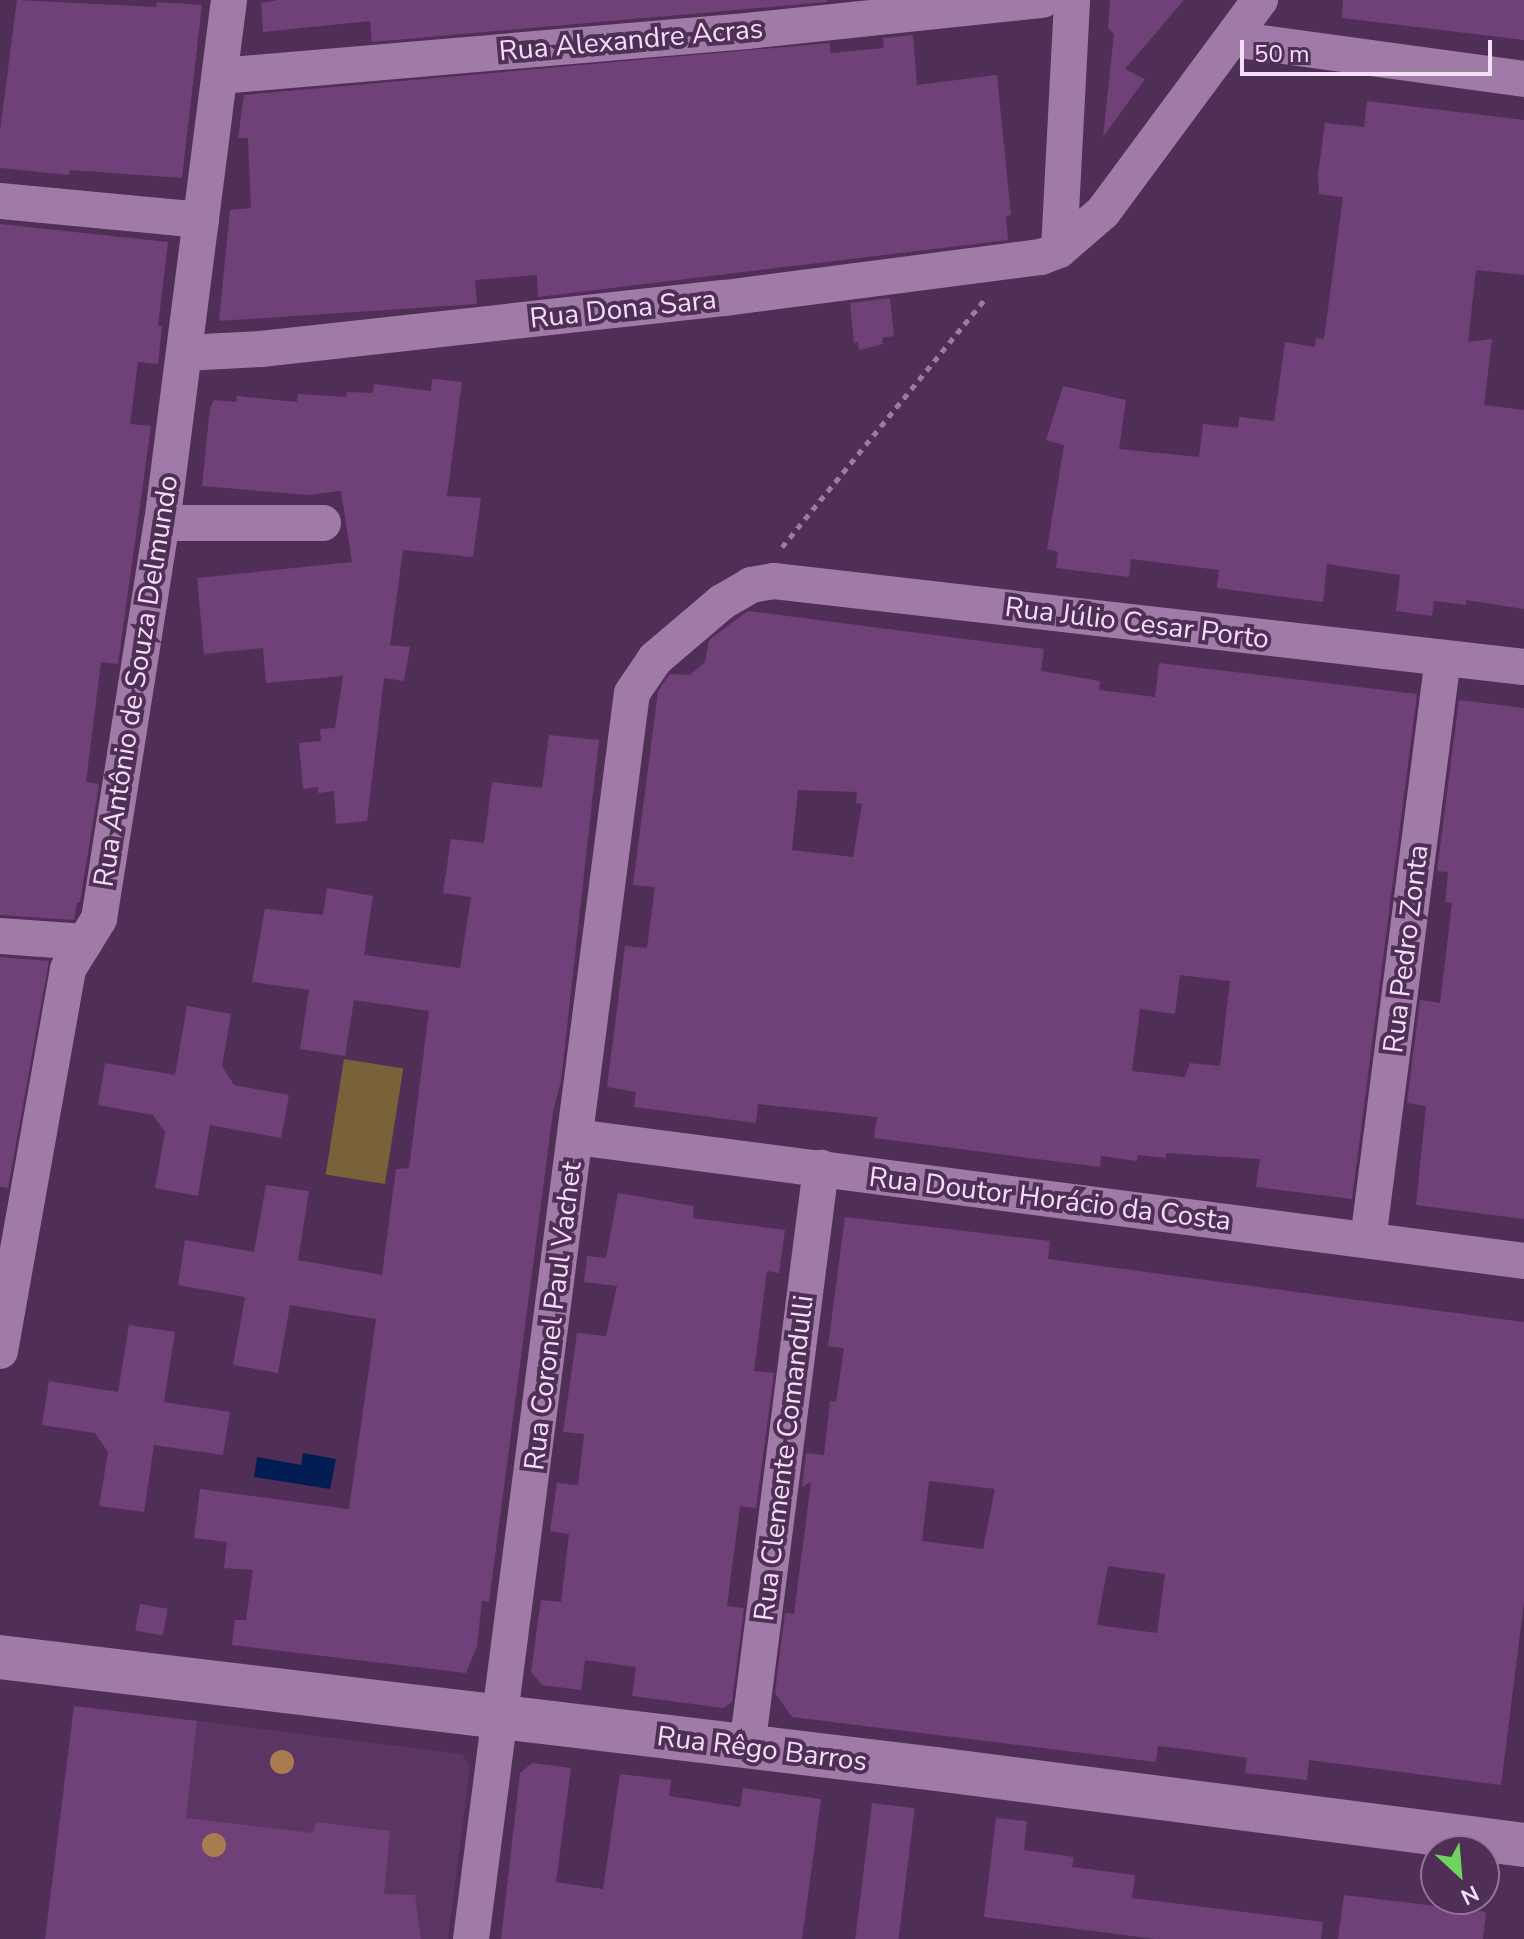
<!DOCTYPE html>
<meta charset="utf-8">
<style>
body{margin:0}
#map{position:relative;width:1524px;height:1939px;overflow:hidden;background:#502f56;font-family:"Nunito Sans",sans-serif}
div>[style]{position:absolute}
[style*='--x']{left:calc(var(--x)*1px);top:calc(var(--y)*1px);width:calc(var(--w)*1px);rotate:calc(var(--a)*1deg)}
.built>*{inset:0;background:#5c3663}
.green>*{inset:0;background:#79623a;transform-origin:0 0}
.water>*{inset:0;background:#021d54}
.building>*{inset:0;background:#704079;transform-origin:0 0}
.path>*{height:5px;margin-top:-2.5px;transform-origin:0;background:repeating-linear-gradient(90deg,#987d9d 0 6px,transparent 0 12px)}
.street>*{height:36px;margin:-18px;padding:0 18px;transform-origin:18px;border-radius:18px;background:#a07ba7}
.secondary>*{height:44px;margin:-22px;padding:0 22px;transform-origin:22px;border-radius:22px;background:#a07ba7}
.trees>*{width:24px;height:24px;margin:-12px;border-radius:50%;background:#a87b53}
span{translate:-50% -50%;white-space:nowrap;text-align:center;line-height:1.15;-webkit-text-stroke:8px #502f56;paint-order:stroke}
.street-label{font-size:28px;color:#f3dff7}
.north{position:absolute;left:1420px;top:1835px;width:80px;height:80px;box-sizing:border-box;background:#502f56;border:2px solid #917596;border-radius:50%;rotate:154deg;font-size:22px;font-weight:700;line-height:32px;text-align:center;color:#f3dff7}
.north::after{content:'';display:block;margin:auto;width:28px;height:36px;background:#6fd360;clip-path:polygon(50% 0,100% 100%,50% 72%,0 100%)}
.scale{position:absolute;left:1240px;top:40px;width:252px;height:36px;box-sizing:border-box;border:4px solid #f3dff7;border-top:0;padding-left:10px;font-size:24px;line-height:28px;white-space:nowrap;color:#f3dff7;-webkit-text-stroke:6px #502f56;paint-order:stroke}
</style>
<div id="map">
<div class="built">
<i style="clip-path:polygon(197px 1721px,462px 1754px,470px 1766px,448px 1939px,171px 1939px)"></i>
</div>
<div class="green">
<i style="left:344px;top:1059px;width:60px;height:117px;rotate:9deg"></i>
</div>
<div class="water">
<i style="clip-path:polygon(303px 1453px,336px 1459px,330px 1489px,254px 1477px,257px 1457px,301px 1465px)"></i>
</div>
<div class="building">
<i style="clip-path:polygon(17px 0,156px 7px,157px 2px,202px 5px,182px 178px,70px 170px,69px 175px,0 168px,0 131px)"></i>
<i style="clip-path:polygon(278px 0,827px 0,827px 2px,372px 42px,370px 21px,263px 32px,261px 3px)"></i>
<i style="clip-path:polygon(1110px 0,1184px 0,1125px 69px,1145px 79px,1103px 137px,1114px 34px,1108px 28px)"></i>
<i style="clip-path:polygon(1343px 0,1524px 0,1524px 40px,1342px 18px)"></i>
<i style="clip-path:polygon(913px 35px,917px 85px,997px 75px,1011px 215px,1006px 216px,1008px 240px,538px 297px,537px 275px,475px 280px,477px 304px,219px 321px,230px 210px,251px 208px,248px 138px,238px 138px,244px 95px,830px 43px,830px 53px,884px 48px,883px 38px)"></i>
<i style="clip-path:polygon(1367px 101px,1524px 120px,1524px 275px,1476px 270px,1468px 342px,1492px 339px,1484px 405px,1524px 410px,1524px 609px,1466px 600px,1466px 605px,1434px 601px,1432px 616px,1396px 611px,1400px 575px,1327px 564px,1323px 602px,1217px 588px,1219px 570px,1131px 559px,1129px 577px,1056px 568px,1058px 552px,1047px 549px,1064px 445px,1046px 440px,1063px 386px,1126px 400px,1119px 449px,1199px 457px,1203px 424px,1238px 428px,1239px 417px,1274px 421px,1285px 342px,1315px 347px,1316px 338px,1324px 339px,1343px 197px,1319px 194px,1318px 174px,1325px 123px,1364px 127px)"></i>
<i style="clip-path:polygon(0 224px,168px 242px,158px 326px,162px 326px,158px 364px,138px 362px,130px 424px,151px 426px,118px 664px,101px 662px,86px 782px,99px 784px,80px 902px,77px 902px,74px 920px,0 915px)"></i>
<i style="clip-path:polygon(890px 298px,894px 336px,882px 338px,883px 344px,859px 350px,858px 342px,854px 343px,850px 303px)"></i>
<i style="clip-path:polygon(432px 379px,462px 382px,447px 496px,481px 498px,473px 557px,403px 550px,390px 645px,410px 647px,404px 681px,384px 678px,367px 821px,336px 824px,334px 791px,318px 793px,318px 787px,303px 789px,299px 743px,321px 741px,320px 729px,335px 728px,343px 676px,266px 683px,263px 648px,204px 654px,197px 578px,352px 562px,341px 491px,308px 495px,202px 486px,210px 408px,214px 400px,236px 402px,237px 396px,297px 402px,298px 394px,346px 397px,347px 392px,373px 393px,374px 384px,431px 391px)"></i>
<i style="clip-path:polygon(evenodd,748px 611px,1044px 649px,1041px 671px,1100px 681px,1099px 690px,1155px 697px,1159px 663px,1417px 694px,1352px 1199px,1256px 1187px,1260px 1159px,1166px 1153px,1166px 1158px,1138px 1155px,1137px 1161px,1101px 1156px,1100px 1167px,874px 1138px,877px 1117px,758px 1104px,756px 1123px,634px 1107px,636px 1092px,607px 1087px,625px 946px,647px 948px,655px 887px,633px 885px,658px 691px,670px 674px,690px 675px,705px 662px,709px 640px,748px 611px,798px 790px,857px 792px,856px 803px,862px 804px,853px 857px,792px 850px,798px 790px,748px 611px,1180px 975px,1230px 981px,1220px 1066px,1190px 1063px,1185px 1077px,1132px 1071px,1140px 1009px,1175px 1014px,1180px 975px)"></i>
<i style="clip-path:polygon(1459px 700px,1524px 708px,1524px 1219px,1416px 1205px,1426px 1106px,1407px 1103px,1420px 1000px,1440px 1003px,1452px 903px,1445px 902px,1448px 872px,1437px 871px)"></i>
<i style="clip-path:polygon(549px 735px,599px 740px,561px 1081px,553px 1112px,489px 1602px,482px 1601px,477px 1646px,466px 1673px,232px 1645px,235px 1620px,246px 1620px,253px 1570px,224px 1568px,227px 1542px,194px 1538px,200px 1489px,349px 1509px,376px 1319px,290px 1305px,278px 1373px,233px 1365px,245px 1297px,178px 1285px,185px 1240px,254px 1252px,266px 1185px,309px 1191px,298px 1260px,382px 1275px,396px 1169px,409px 1168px,429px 1011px,354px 1000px,345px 1056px,300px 1049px,309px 990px,252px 982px,265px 909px,323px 915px,327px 888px,373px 896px,364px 955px,460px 968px,471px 897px,443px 893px,451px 839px,484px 843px,492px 782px,542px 788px)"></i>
<i style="clip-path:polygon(0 957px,49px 961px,8px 1188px,0 1187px)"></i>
<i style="clip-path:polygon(187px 1006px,231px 1014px,222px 1066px,234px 1085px,289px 1095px,281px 1138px,210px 1125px,198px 1196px,155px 1188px,165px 1132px,153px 1115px,98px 1105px,105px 1063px,175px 1075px)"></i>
<i style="clip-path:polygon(618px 1193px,694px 1206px,693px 1218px,785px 1230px,779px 1273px,767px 1271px,754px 1371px,774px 1373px,756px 1508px,740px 1506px,727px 1606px,744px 1608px,732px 1702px,724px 1708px,632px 1696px,636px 1667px,585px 1660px,581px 1690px,542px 1685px,531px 1672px,541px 1600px,561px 1602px,569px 1534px,550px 1531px,557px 1483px,578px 1485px,584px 1434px,563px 1432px,577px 1333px,606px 1336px,617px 1286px,584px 1282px,587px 1256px,606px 1258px)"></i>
<i style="clip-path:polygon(evenodd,845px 1217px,1050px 1241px,1048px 1259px,1524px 1322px,1524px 1602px,1501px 1785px,1309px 1760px,1307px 1780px,1245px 1773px,1247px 1758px,1192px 1750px,1158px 1746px,1156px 1762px,792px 1717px,775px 1693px,785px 1613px,794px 1614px,811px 1482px,802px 1487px,806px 1453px,824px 1455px,830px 1401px,836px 1402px,844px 1348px,828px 1346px,845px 1217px,929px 1481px,995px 1489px,983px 1549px,922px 1541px,929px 1481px,845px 1217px,1108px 1566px,1165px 1574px,1157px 1633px,1097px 1625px,1108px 1566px)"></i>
<i style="clip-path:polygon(129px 1325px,175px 1332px,164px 1402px,230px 1412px,223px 1455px,154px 1445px,144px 1512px,99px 1506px,108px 1452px,95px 1433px,42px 1425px,49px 1381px,118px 1392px)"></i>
<i style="left:140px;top:1604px;width:28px;height:27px;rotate:10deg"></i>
<i style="clip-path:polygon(74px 1706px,197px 1721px,186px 1818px,313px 1833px,316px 1822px,390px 1831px,384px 1894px,415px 1895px,421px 1939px,45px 1939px)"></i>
<i style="clip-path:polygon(532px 1763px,571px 1768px,556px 1882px,603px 1889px,620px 1774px,671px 1780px,669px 1796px,740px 1807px,743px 1788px,821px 1799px,802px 1939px,501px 1939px,520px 1773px)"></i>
<i style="left:872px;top:1803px;width:43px;height:137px;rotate:7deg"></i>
<i style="clip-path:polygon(996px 1818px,1027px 1821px,1024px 1850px,1074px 1857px,1072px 1867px,1135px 1875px,1132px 1898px,1323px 1922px,1321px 1939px,1155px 1939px,984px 1917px)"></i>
<i style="clip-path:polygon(1344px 1895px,1486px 1912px,1483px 1939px,1338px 1939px)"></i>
</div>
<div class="path">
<i style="--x:782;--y:547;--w:322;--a:-50.7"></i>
</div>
<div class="street">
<i style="--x:1232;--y:39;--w:295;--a:7.8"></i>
<i style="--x:220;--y:76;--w:529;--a:-4.88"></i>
<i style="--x:747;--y:31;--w:297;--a:-6"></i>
<i style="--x:0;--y:201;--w:202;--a:5.4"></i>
<i style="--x:1059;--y:250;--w:250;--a:-87"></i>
<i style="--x:184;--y:353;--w:77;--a:-3"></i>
<i style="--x:261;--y:349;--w:467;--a:-6.3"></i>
<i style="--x:725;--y:298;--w:319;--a:-7.4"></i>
<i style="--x:1041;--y:257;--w:19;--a:-21"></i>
<i style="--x:1059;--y:250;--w:58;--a:-40.8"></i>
<i style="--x:1103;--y:212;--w:264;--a:-53.5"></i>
<i style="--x:162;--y:523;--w:161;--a:0"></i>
<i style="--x:0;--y:936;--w:85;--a:4"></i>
<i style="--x:576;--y:1137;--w:956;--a:7.45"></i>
<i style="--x:1368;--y:1240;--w:587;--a:-82.66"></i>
<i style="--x:0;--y:1351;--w:388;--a:-79.9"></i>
<i style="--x:68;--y:969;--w:59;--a:-58.2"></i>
<i style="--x:99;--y:919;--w:401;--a:-81"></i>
<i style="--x:162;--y:523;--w:527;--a:-82.7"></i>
<i style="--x:747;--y:1748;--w:585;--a:-82.73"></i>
<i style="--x:471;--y:1939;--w:1256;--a:-82.64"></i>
<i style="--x:632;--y:693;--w:41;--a:-55.9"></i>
<i style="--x:655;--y:659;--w:88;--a:-40.4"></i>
<i style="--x:722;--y:602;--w:34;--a:-30"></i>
<i style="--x:751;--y:585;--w:23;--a:-10"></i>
<i style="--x:774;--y:581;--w:755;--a:6.54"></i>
</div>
<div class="secondary">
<i style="--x:0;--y:1657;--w:943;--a:6.82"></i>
<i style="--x:936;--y:1769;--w:593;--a:7.36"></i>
</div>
<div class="trees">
<i style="left:282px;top:1762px"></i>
<i style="left:214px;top:1845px"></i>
</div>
<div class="street-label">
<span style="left:631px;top:40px;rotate:-5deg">Rua Alexandre Acras</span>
<span style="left:623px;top:309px;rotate:-6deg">Rua Dona Sara</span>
<span style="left:1137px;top:623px;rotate:7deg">Rua Júlio Cesar Porto</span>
<span style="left:136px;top:681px;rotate:-81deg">Rua Antônio de Souza Delmundo</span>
<span style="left:1406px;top:949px;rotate:-83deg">Rua Pedro Zonta</span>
<span style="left:1050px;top:1199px;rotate:7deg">Rua Doutor Horácio da Costa</span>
<span style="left:553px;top:1316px;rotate:-83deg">Rua Coronel Paul Vachet</span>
<span style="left:784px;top:1458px;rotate:-83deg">Rua Clemente Comandulli</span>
<span style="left:762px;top:1749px;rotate:7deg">Rua Rêgo Barros</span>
</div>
<div class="north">N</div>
<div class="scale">50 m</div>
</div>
